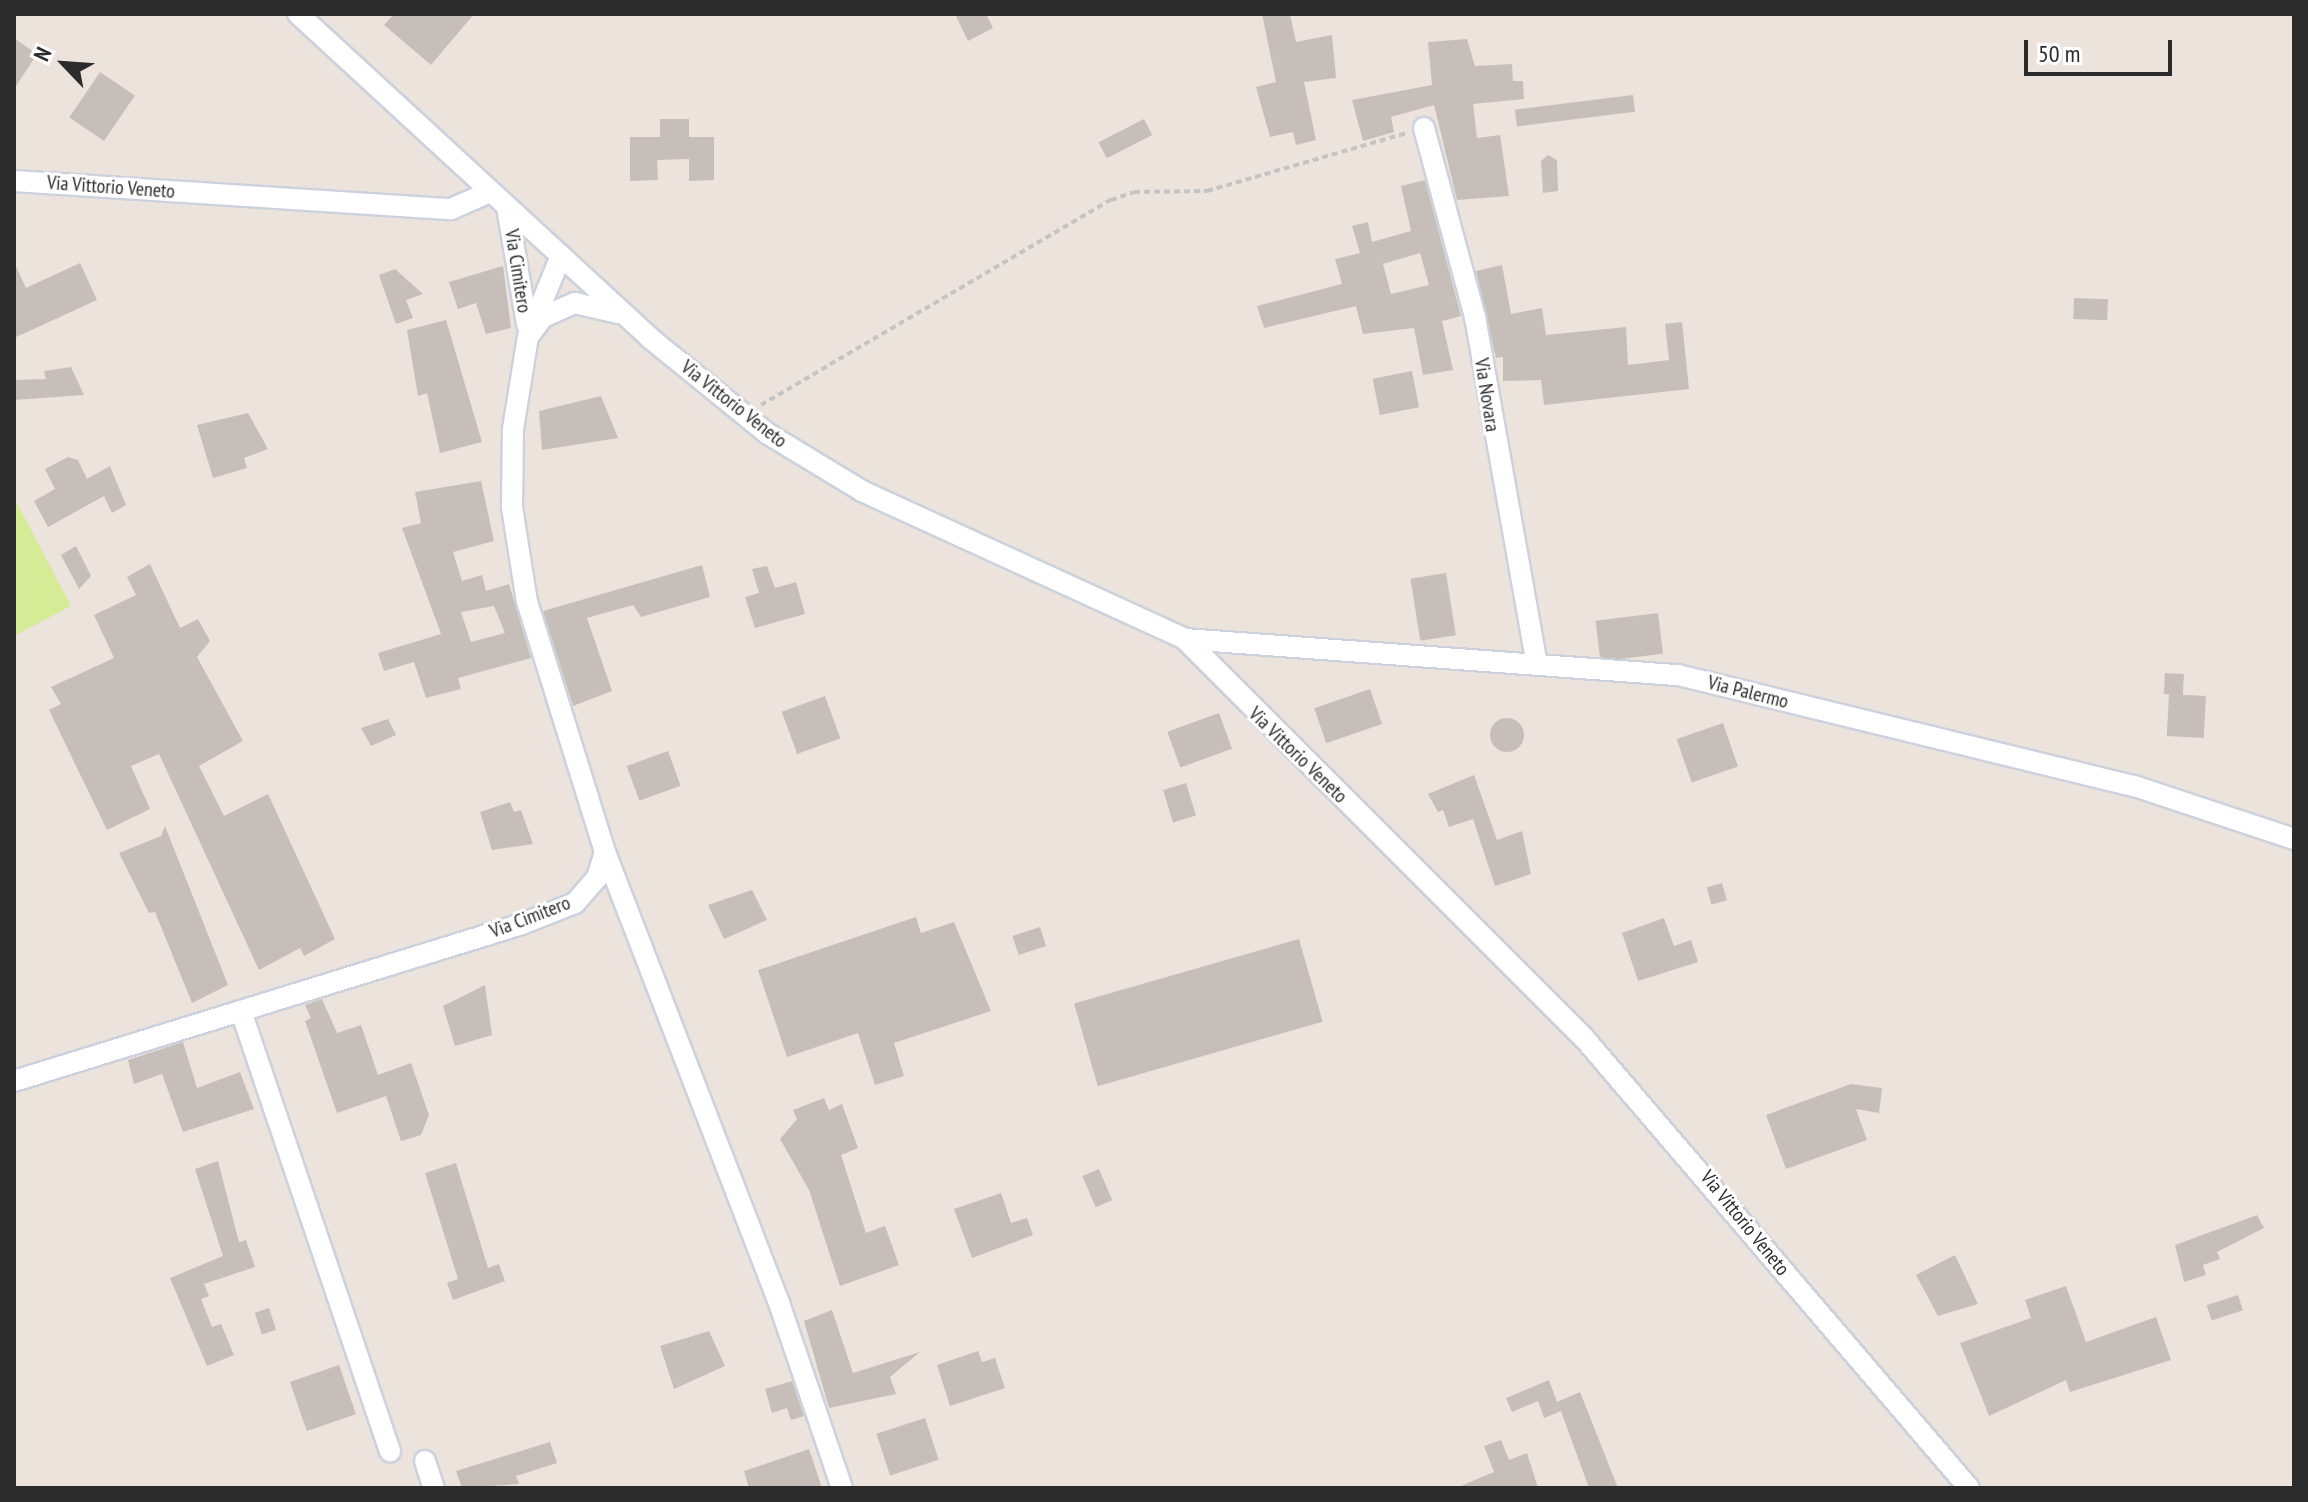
<!DOCTYPE html>
<style>
body{margin:0}
#map{position:relative;width:2308px;height:1502px;overflow:hidden;background:#ede3dd;font-family:"PT Sans Narrow",sans-serif}
div>[style]{position:absolute}
[style*='--x']{left:calc(var(--x)*1px);top:calc(var(--y)*1px);width:calc(var(--w)*1px);rotate:calc(var(--a)*1deg)}
.pitch>*{inset:0;background:#d6eb95}
.building>*{inset:0;background:#c6bfb9;transform-origin:0 0}
.round{border-radius:50%}
.path>*{height:4px;margin-top:-2px;transform-origin:0;background:repeating-linear-gradient(90deg,#c4c4c4 0 6px,transparent 0 10px)}
.roads{filter:drop-shadow(2px 0 #cbd2dd) drop-shadow(-2px 0 #cbd2dd) drop-shadow(0 2px #cbd2dd) drop-shadow(0 -2px #cbd2dd)}
.street>*{height:20px;margin:-10px;padding:0 10px;transform-origin:10px;border-radius:10px;background:#fff}
span{translate:-50% -50%;white-space:nowrap;text-align:center;line-height:1.15;-webkit-text-stroke:6px #fff;paint-order:stroke}
.street-label{font-size:20px;color:#2b2b2b}
.frame{position:absolute;inset:0;border:16px solid #2b2b2b;pointer-events:none}
.north{position:absolute;left:24px;top:24px;width:80px;height:80px;-webkit-text-stroke:6px #fff;paint-order:stroke;rotate:295deg;font-size:22px;font-weight:700;line-height:32px;text-align:center;color:#2b2b2b}
.north::after{content:'';display:block;margin:auto;width:28px;height:36px;background:#2b2b2b;clip-path:polygon(50% 0,100% 100%,50% 72%,0 100%)}
.scale{position:absolute;left:2024px;top:40px;width:148px;height:36px;box-sizing:border-box;border:4px solid #2b2b2b;border-top:0;padding-left:10px;font-size:24px;line-height:28px;white-space:nowrap;color:#2b2b2b;-webkit-text-stroke:6px #fff;paint-order:stroke}
</style>
<div id="map">
<div class="pitch">
<i style="clip-path:polygon(14px 497px,71px 606px,14px 636px)"></i>
</div>
<div class="building">
<i style="clip-path:polygon(394px 14px,474px 14px,431px 65px,384px 25px)"></i>
<i style="clip-path:polygon(955px 14px,986px 14px,993px 28px,968px 41px)"></i>
<i style="clip-path:polygon(1262px 14px,1290px 14px,1296px 42px,1332px 35px,1336px 78px,1304px 82px,1316px 140px,1296px 145px,1293px 132px,1270px 137px,1256px 87px,1276px 82px)"></i>
<i style="clip-path:polygon(14px 38px,37px 54px,14px 89px)"></i>
<i style="clip-path:polygon(1467px 39px,1475px 66px,1512px 64px,1513px 81px,1523px 81px,1524px 99px,1473px 104px,1477px 138px,1500px 135px,1509px 196px,1457px 200px,1434px 105px,1391px 117px,1394px 132px,1363px 141px,1352px 100px,1432px 85px,1428px 42px)"></i>
<i style="left:100px;top:72px;width:42px;height:55px;rotate:34deg"></i>
<i style="left:1633px;top:95px;width:17px;height:119px;rotate:83deg"></i>
<i style="clip-path:polygon(660px 119px,689px 119px,689px 137px,714px 137px,714px 180px,689px 181px,689px 159px,657px 160px,658px 180px,630px 181px,630px 137px,660px 137px)"></i>
<i style="left:1144px;top:119px;width:18px;height:51px;rotate:63deg"></i>
<i style="clip-path:polygon(1548px 155px,1557px 160px,1558px 191px,1543px 193px,1541px 161px)"></i>
<i style="clip-path:polygon(evenodd,1425px 180px,1461px 316px,1442px 321px,1453px 370px,1423px 375px,1414px 328px,1363px 334px,1356px 306px,1264px 328px,1257px 306px,1342px 284px,1335px 259px,1360px 253px,1352px 226px,1368px 222px,1372px 242px,1411px 231px,1401px 186px,1425px 180px,1420px 253px,1429px 285px,1391px 294px,1383px 264px,1420px 253px)"></i>
<i style="clip-path:polygon(14px 262px,26px 288px,80px 263px,97px 300px,14px 338px)"></i>
<i style="clip-path:polygon(1502px 265px,1511px 314px,1542px 308px,1546px 335px,1626px 327px,1628px 365px,1669px 360px,1665px 324px,1682px 322px,1689px 389px,1544px 405px,1541px 380px,1503px 381px,1503px 357px,1496px 358px,1476px 271px)"></i>
<i style="clip-path:polygon(503px 266px,511px 328px,486px 334px,476px 303px,458px 309px,449px 282px)"></i>
<i style="clip-path:polygon(395px 269px,423px 294px,406px 300px,413px 318px,396px 324px,379px 275px)"></i>
<i style="left:2074px;top:298px;width:34px;height:21px;rotate:2deg"></i>
<i style="clip-path:polygon(446px 320px,482px 442px,440px 453px,427px 393px,418px 396px,407px 330px)"></i>
<i style="clip-path:polygon(71px 367px,84px 395px,14px 400px,14px 380px,46px 379px,44px 371px)"></i>
<i style="left:1412px;top:371px;width:37px;height:40px;rotate:79deg"></i>
<i style="clip-path:polygon(601px 396px,618px 438px,542px 450px,539px 411px)"></i>
<i style="clip-path:polygon(248px 413px,268px 449px,244px 458px,247px 468px,213px 478px,197px 425px)"></i>
<i style="clip-path:polygon(68px 457px,78px 460px,87px 479px,110px 466px,126px 505px,112px 513px,104px 496px,48px 527px,34px 501px,55px 489px,45px 469px)"></i>
<i style="clip-path:polygon(evenodd,481px 481px,494px 541px,453px 552px,462px 581px,482px 575px,486px 591px,509px 584px,531px 658px,458px 678px,461px 689px,426px 698px,414px 662px,384px 671px,378px 653px,441px 634px,402px 528px,421px 523px,415px 492px,481px 481px,494px 606px,505px 633px,471px 642px,461px 612px,494px 606px)"></i>
<i style="clip-path:polygon(76px 546px,91px 576px,79px 589px,61px 555px)"></i>
<i style="clip-path:polygon(150px 564px,180px 628px,198px 619px,210px 641px,197px 657px,243px 741px,199px 766px,224px 816px,268px 794px,335px 939px,304px 956px,300px 948px,259px 970px,159px 754px,131px 766px,150px 809px,107px 830px,49px 710px,61px 704px,51px 687px,114px 658px,94px 615px,136px 595px,127px 577px)"></i>
<i style="clip-path:polygon(702px 565px,710px 597px,641px 617px,633px 605px,587px 618px,612px 691px,573px 706px,543px 611px)"></i>
<i style="clip-path:polygon(767px 566px,775px 588px,796px 582px,805px 614px,755px 628px,745px 597px,759px 593px,752px 569px)"></i>
<i style="left:1446px;top:573px;width:63px;height:36px;rotate:81deg"></i>
<i style="left:1658px;top:613px;width:41px;height:63px;rotate:83deg"></i>
<i style="left:2165px;top:673px;width:19px;height:21px;rotate:3deg"></i>
<i style="left:1370px;top:689px;width:37px;height:59px;rotate:71deg"></i>
<i style="left:2169px;top:694px;width:37px;height:42px;rotate:3deg"></i>
<i style="left:825px;top:696px;width:45px;height:46px;rotate:70deg"></i>
<i style="left:1219px;top:713px;width:38px;height:55px;rotate:70deg"></i>
<i class="round" style="left:1490px;top:718px;width:34px;height:34px"></i>
<i style="clip-path:polygon(388px 719px,396px 735px,371px 746px,361px 728px)"></i>
<i style="left:1723px;top:723px;width:46px;height:49px;rotate:71deg"></i>
<i style="left:668px;top:751px;width:37px;height:44px;rotate:70deg"></i>
<i style="clip-path:polygon(1474px 775px,1497px 840px,1522px 831px,1531px 874px,1495px 886px,1473px 819px,1449px 827px,1443px 810px,1438px 812px,1428px 794px)"></i>
<i style="left:1186px;top:783px;width:34px;height:24px;rotate:73deg"></i>
<i style="clip-path:polygon(510px 802px,514px 812px,521px 810px,533px 844px,492px 850px,480px 812px)"></i>
<i style="clip-path:polygon(165px 826px,228px 985px,192px 1003px,155px 912px,149px 913px,119px 853px,161px 836px)"></i>
<i style="left:1722px;top:883px;width:18px;height:16px;rotate:74deg"></i>
<i style="clip-path:polygon(752px 890px,767px 920px,724px 939px,708px 905px)"></i>
<i style="clip-path:polygon(916px 917px,921px 933px,954px 922px,991px 1011px,894px 1043px,904px 1076px,875px 1085px,858px 1033px,787px 1057px,758px 970px)"></i>
<i style="clip-path:polygon(1664px 918px,1674px 946px,1691px 940px,1698px 962px,1638px 981px,1622px 933px)"></i>
<i style="left:1040px;top:927px;width:20px;height:29px;rotate:72deg"></i>
<i style="left:1299px;top:939px;width:86px;height:234px;rotate:74deg"></i>
<i style="clip-path:polygon(485px 985px,492px 1035px,455px 1046px,443px 1006px)"></i>
<i style="clip-path:polygon(322px 999px,337px 1033px,361px 1025px,378px 1075px,411px 1063px,429px 1115px,421px 1135px,401px 1141px,386px 1096px,337px 1113px,305px 1021px,311px 1018px,305px 1005px)"></i>
<i style="clip-path:polygon(183px 1042px,197px 1088px,240px 1072px,254px 1109px,183px 1132px,162px 1074px,134px 1084px,128px 1060px)"></i>
<i style="clip-path:polygon(1851px 1084px,1882px 1088px,1879px 1113px,1856px 1109px,1867px 1140px,1786px 1169px,1766px 1115px)"></i>
<i style="clip-path:polygon(824px 1098px,829px 1110px,842px 1104px,858px 1148px,841px 1155px,866px 1233px,885px 1226px,899px 1265px,840px 1286px,809px 1190px,780px 1139px,797px 1119px,793px 1110px)"></i>
<i style="clip-path:polygon(218px 1161px,239px 1242px,246px 1240px,255px 1267px,204px 1284px,209px 1296px,201px 1299px,212px 1327px,221px 1324px,234px 1355px,207px 1366px,170px 1278px,223px 1256px,195px 1169px)"></i>
<i style="clip-path:polygon(456px 1163px,488px 1268px,499px 1264px,505px 1281px,453px 1300px,447px 1283px,458px 1279px,425px 1173px)"></i>
<i style="left:1099px;top:1169px;width:34px;height:18px;rotate:67deg"></i>
<i style="clip-path:polygon(1001px 1193px,1011px 1223px,1027px 1218px,1033px 1235px,972px 1258px,954px 1209px)"></i>
<i style="clip-path:polygon(2257px 1215px,2264px 1228px,2217px 1252px,2220px 1259px,2203px 1265px,2206px 1275px,2184px 1282px,2175px 1245px)"></i>
<i style="clip-path:polygon(1955px 1255px,1978px 1304px,1938px 1316px,1916px 1275px)"></i>
<i style="clip-path:polygon(2066px 1286px,2086px 1342px,2156px 1317px,2171px 1360px,2070px 1392px,2066px 1380px,1989px 1416px,1960px 1343px,2031px 1318px,2025px 1300px)"></i>
<i style="left:2238px;top:1295px;width:16px;height:33px;rotate:72deg"></i>
<i style="left:269px;top:1308px;width:23px;height:15px;rotate:72deg"></i>
<i style="clip-path:polygon(832px 1310px,853px 1373px,920px 1352px,890px 1377px,896px 1394px,829px 1408px,804px 1321px)"></i>
<i style="clip-path:polygon(709px 1331px,725px 1366px,674px 1389px,660px 1346px)"></i>
<i style="clip-path:polygon(978px 1351px,982px 1362px,995px 1358px,1005px 1388px,950px 1406px,937px 1365px)"></i>
<i style="left:339px;top:1365px;width:52px;height:52px;rotate:71deg"></i>
<i style="clip-path:polygon(1549px 1380px,1557px 1402px,1580px 1392px,1618px 1488px,1589px 1488px,1561px 1411px,1544px 1418px,1538px 1401px,1512px 1412px,1506px 1398px)"></i>
<i style="clip-path:polygon(792px 1381px,804px 1416px,791px 1420px,787px 1408px,772px 1413px,765px 1389px)"></i>
<i style="left:925px;top:1418px;width:44px;height:51px;rotate:72deg"></i>
<i style="clip-path:polygon(1501px 1440px,1509px 1460px,1527px 1453px,1538px 1488px,1456px 1488px,1494px 1472px,1484px 1446px)"></i>
<i style="clip-path:polygon(550px 1442px,557px 1463px,516px 1476px,519px 1484px,462px 1488px,456px 1471px)"></i>
<i style="clip-path:polygon(809px 1449px,822px 1488px,749px 1488px,744px 1471px)"></i>
</div>
<div class="path">
<i style="--x:761;--y:405;--w:406;--a:-30.4"></i>
<i style="--x:1111;--y:200;--w:24;--a:-19"></i>
<i style="--x:1134;--y:192;--w:73;--a:-0.8"></i>
<i style="--x:1207;--y:191;--w:208;--a:-16.2"></i>
</div>
<div class="roads">
<div class="street">
<i style="--x:298;--y:14;--w:478;--a:42.6"></i>
<i style="--x:650;--y:338;--w:152;--a:39.1"></i>
<i style="--x:768;--y:434;--w:110;--a:31.2"></i>
<i style="--x:862;--y:491;--w:355;--a:24.6"></i>
<i style="--x:1185;--y:639;--w:564;--a:45"></i>
<i style="--x:1584;--y:1038;--w:592;--a:49.45"></i>
<i style="--x:1424;--y:128;--w:196;--a:74.9"></i>
<i style="--x:1475;--y:317;--w:352;--a:79.9"></i>
<i style="--x:14;--y:181;--w:438;--a:3.7"></i>
<i style="--x:451;--y:209;--w:43;--a:-23.6"></i>
<i style="--x:507;--y:207;--w:119;--a:80.3"></i>
<i style="--x:531;--y:333;--w:20;--a:-53"></i>
<i style="--x:543;--y:317;--w:35;--a:-24"></i>
<i style="--x:575;--y:303;--w:44;--a:13.1"></i>
<i style="--x:1185;--y:639;--w:494;--a:4.2"></i>
<i style="--x:1678;--y:675;--w:469;--a:13.7"></i>
<i style="--x:2134;--y:786;--w:169;--a:18.3"></i>
<i style="--x:605;--y:852;--w:483;--a:68.9"></i>
<i style="--x:779;--y:1303;--w:195;--a:71.2"></i>
<i style="--x:241;--y:1011;--w:465;--a:71.3"></i>
<i style="--x:14;--y:1081;--w:532;--a:-17.17"></i>
<i style="--x:522;--y:924;--w:57;--a:-21.6"></i>
<i style="--x:575;--y:903;--w:33;--a:-49"></i>
<i style="--x:597;--y:878;--w:27;--a:-73"></i>
<i style="--x:605;--y:852;--w:262;--a:-107.3"></i>
<i style="--x:527;--y:602;--w:96;--a:-99"></i>
<i style="--x:512;--y:507;--w:78;--a:-89.3"></i>
<i style="--x:513;--y:429;--w:94;--a:-80.8"></i>
<i style="--x:528;--y:336;--w:87;--a:-67.6"></i>
<i style="--x:425;--y:1461;--w:28;--a:72"></i>
</div>
</div>
<div class="street-label">
<span style="left:111px;top:187px;rotate:4deg">Via Vittorio Veneto</span>
<span style="left:518px;top:271px;rotate:81deg">Via Cimitero</span>
<span style="left:1487px;top:395px;rotate:81deg">Via Novara</span>
<span style="left:734px;top:404px;rotate:38deg">Via Vittorio Veneto</span>
<span style="left:1748px;top:692px;rotate:14deg">Via Palermo</span>
<span style="left:1298px;top:755px;rotate:44deg">Via Vittorio Veneto</span>
<span style="left:530px;top:917px;rotate:-21deg">Via Cimitero</span>
<span style="left:1745px;top:1223px;rotate:51deg">Via Vittorio Veneto</span>
</div>
<div class="frame"></div>
<div class="north">N</div>
<div class="scale">50 m</div>
</div>
